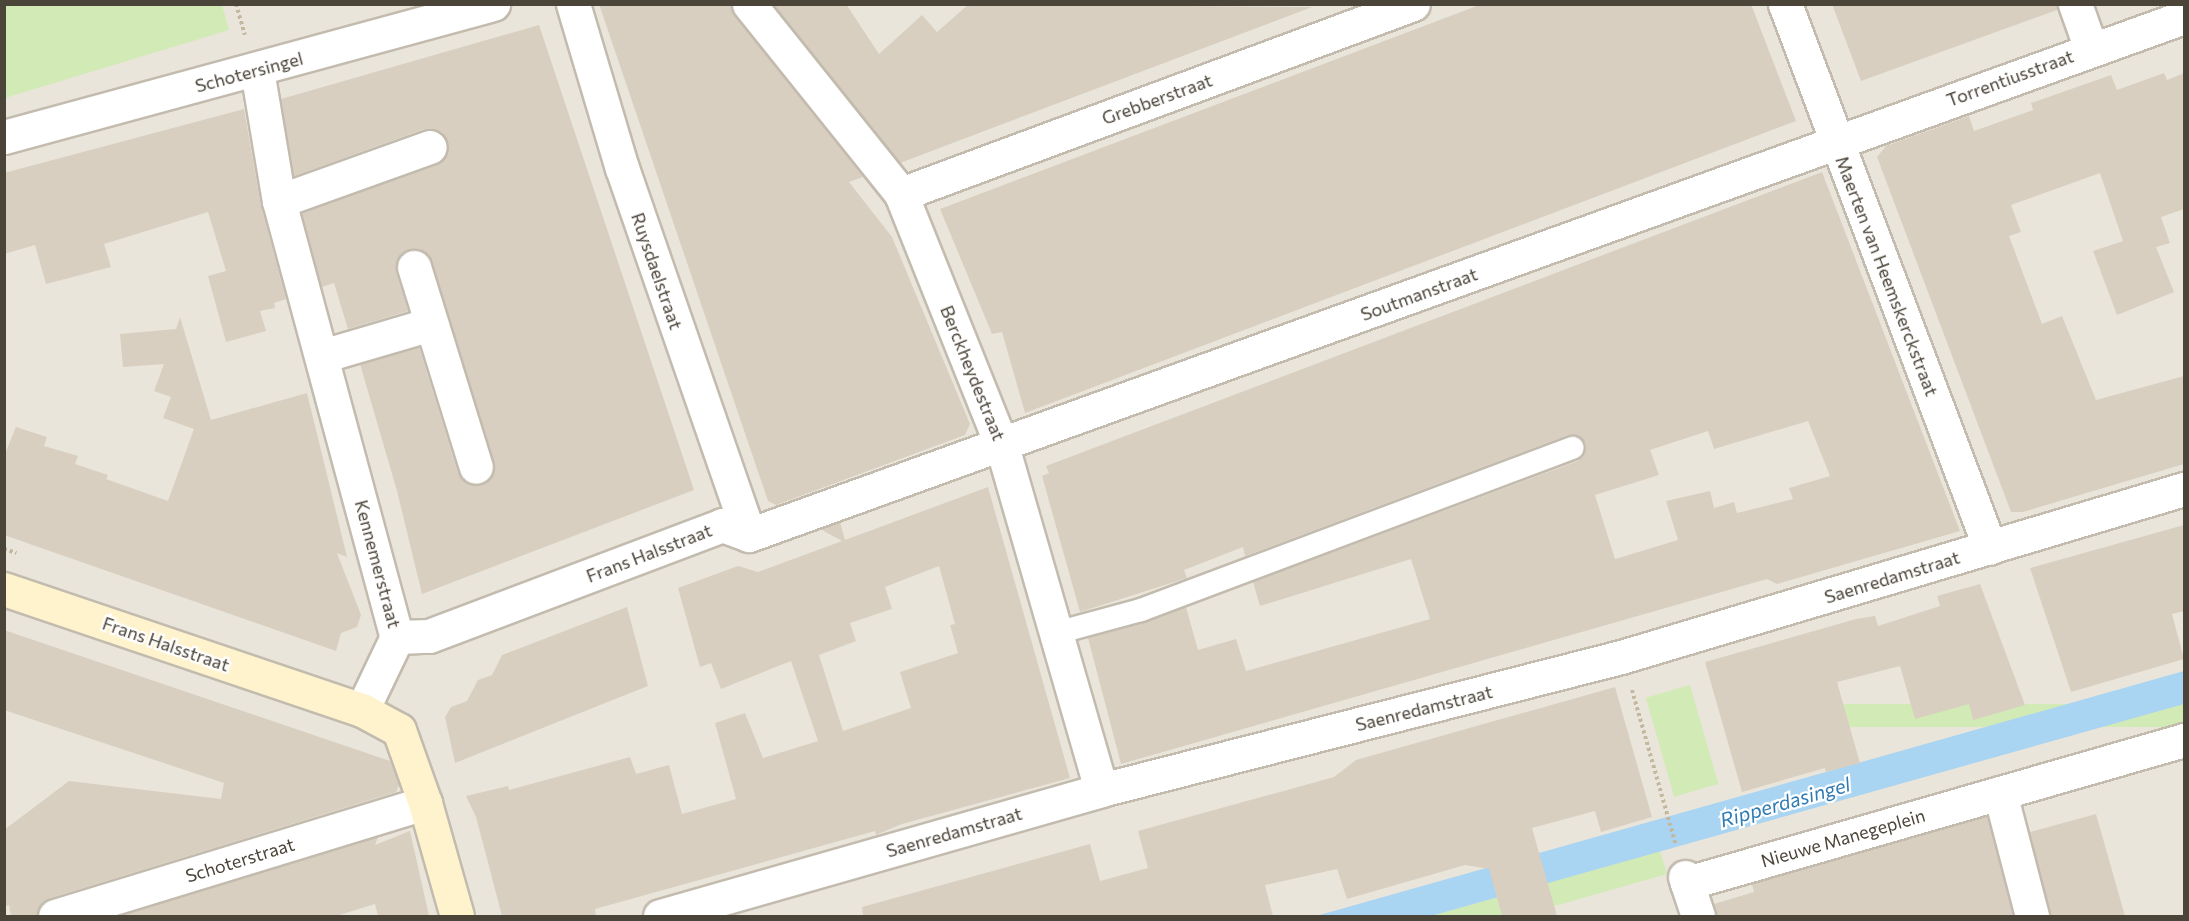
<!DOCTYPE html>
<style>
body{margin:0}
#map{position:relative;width:2189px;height:921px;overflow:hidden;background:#f6f3ec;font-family:Commissioner,sans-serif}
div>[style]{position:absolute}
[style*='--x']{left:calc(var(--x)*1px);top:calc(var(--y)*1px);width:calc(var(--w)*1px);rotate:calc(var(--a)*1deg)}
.residential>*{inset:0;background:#eae5da;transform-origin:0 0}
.green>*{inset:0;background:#d2eab5;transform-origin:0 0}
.water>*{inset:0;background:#a9d4f2}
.building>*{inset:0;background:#d8cfc1}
.path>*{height:4px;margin-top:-2px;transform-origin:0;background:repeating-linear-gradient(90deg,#c4b79f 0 3px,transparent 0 6px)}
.roads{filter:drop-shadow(2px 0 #c2bbae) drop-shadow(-2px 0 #c2bbae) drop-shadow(0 2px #c2bbae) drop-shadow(0 -2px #c2bbae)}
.service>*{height:22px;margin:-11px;padding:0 11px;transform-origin:11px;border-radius:11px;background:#fff}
.pedestrian>*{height:33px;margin:-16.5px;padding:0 16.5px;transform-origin:16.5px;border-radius:16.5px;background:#fff}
.minor>*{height:33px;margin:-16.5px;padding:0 16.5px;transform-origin:16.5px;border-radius:16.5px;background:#fff}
.secondary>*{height:33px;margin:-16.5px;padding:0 16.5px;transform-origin:16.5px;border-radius:16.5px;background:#fff3cd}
span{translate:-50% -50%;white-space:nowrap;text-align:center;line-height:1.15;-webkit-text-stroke:4.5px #fff;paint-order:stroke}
.street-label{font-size:18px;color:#4b4439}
.water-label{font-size:20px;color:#2e7ab2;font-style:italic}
.frame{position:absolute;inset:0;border:6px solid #4b4439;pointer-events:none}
</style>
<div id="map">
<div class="residential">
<i style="left:5px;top:5px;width:2179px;height:911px"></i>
</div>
<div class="green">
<i style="clip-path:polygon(5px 4px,222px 5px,229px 30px,5px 98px)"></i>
<i style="left:1690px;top:685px;width:103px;height:46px;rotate:74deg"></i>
<i style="left:2184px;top:704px;width:23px;height:453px;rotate:90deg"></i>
<i style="clip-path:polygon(1660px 851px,1667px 874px,1520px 916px,1431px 916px)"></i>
</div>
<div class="water">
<i style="clip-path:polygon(2184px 671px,2184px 704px,1431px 916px,1316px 916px)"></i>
</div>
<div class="building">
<i style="clip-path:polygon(599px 4px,731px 4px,734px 16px,863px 177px,849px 182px,892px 237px,970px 424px,965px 435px,776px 505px,768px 501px)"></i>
<i style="clip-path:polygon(773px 4px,846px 4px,879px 54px,922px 15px,937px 32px,969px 4px,1312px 7px,900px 163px)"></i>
<i style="clip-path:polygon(1482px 4px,1751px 4px,1796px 121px,1025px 413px,1002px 332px,992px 334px,940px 209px)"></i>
<i style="clip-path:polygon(1832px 4px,2057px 4px,2057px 10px,1861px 81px)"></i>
<i style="clip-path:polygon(539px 25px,694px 490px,422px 594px,397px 491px,360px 364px,419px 347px,458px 473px,472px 485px,490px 479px,494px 461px,432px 261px,419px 249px,401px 254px,396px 272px,408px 311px,348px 329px,334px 283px,322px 287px,302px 213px,436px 165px,445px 159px,448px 141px,442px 132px,424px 129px,294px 176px,281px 99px)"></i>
<i style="clip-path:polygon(2164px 73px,2167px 80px,2184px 73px,2184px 209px,2161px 217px,2170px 243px,2156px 247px,2174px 292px,2117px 315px,2093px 251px,2123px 241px,2100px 173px,2011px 205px,2021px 232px,2009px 236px,2042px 324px,2062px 316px,2096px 400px,2184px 376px,2184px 464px,2023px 512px,2011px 512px,1877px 157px,1886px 146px,1969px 116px,1974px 131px,2033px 110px,2031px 103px,2111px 75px,2117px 90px)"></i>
<i style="clip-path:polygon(244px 109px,261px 206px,286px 299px,274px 303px,275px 308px,260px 311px,266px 331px,226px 342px,208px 276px,226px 271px,208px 212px,104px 244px,111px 267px,46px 284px,35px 245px,4px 254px,4px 173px)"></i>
<i style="clip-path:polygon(evenodd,1822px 172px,1960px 531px,1777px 584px,1767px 579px,1121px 764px,1088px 638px,1186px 607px,1198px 650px,1236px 639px,1246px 671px,1430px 619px,1411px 559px,1260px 606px,1253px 582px,1578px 461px,1584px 456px,1586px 444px,1581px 437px,1568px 435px,1245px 556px,1243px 547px,1184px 570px,1187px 578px,1080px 612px,1042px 476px,1049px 473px,1046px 466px,1822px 172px,1808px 421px,1830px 476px,1789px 488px,1793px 499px,1737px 513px,1734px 502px,1714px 508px,1710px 491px,1666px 501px,1678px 540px,1615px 559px,1595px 495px,1659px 475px,1650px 450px,1708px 431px,1714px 449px,1808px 421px)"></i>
<i style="clip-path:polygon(180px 317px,211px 420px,307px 393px,347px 557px,337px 553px,361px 615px,357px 627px,341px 633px,336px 651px,4px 535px,4px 456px,16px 427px,47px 437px,44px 446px,78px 456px,75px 464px,108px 475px,106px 479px,168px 501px,194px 429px,163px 418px,171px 397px,154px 391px,164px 364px,123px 367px,120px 334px,176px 329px)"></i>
<i style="clip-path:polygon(evenodd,988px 487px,1070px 778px,902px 824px,876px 835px,875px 831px,595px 909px,596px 916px,502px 916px,476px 817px,466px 796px,508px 786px,509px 790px,630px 757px,636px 774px,669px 765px,682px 814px,736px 799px,715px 723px,745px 713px,763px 758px,818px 741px,791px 661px,721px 689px,711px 663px,700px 667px,678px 588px,738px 566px,758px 572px,842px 541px,820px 529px,840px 522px,845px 540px,988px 487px,939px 566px,955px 624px,950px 625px,958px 653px,900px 672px,911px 708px,843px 731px,819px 655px,856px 641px,850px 623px,892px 609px,885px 587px,939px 566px)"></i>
<i style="clip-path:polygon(2184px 525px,2184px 611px,2172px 614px,2184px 659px,2071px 692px,2030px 568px)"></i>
<i style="clip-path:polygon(1980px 584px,2025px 705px,1973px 720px,1969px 704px,1915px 719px,1900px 666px,1837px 682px,1860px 763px,1826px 772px,1825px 768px,1742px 792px,1705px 662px,1856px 619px,1875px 616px,1878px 626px,1940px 606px,1937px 596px)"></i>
<i style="clip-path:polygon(627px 607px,648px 686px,455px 763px,445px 717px,451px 707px,467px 701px,478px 680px,492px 675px,502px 655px)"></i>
<i style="clip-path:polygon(4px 630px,390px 761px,399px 785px,396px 792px,50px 898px,41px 904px,37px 916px,11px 916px,9px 905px,4px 907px,4px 830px,69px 781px,221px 799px,224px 783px,4px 710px)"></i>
<i style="clip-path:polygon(1615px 687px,1652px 817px,1601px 832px,1595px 811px,1532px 828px,1557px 916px,1502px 916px,1489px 869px,1465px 865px,1347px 899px,1337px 869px,1265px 885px,1273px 916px,863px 916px,862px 907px,1090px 844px,1100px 881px,1148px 868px,1138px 831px,1334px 777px,1356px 760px)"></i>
<i style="clip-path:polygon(2096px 814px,2125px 916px,2050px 916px,2030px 832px)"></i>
<i style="clip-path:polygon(1987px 816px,2013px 916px,1716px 916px,1714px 904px,1754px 892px,1752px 884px)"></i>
<i style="clip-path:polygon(410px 831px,429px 916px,378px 916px,375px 904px,336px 916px,118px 916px,378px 837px,375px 845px)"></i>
</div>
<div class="path">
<i style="--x:236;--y:4;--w:32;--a:74"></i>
<i style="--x:4;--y:549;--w:13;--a:18"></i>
<i style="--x:1632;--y:690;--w:161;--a:74.2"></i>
</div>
<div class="roads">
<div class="service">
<i style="--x:1056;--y:633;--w:88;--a:-15.1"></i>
<i style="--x:1141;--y:610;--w:461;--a:-20.6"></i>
</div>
<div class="pedestrian">
<i style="--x:279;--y:201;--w:160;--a:-19.7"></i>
<i style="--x:414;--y:267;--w:209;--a:72.8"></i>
<i style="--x:322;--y:356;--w:114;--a:-16.4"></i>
<i style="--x:2000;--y:793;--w:127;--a:75.4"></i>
<i style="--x:1685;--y:877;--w:41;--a:71.6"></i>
<i style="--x:1687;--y:883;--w:517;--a:-16.05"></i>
</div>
<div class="minor">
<i style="--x:573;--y:4;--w:171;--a:73.4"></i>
<i style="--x:622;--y:168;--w:388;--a:70.9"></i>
<i style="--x:749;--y:4;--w:243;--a:51.3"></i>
<i style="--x:901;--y:194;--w:271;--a:68.2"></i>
<i style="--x:1002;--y:446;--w:358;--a:73.9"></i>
<i style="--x:1785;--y:4;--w:581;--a:69.35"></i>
<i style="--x:2075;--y:4;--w:48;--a:70.4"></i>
<i style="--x:257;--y:70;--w:133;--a:80.5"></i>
<i style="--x:279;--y:201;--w:452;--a:74.9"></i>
<i style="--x:397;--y:637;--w:81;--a:115.6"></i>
<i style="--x:4;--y:137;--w:507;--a:-15.22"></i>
<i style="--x:901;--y:194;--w:546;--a:-20.36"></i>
<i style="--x:397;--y:637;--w:32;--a:-2"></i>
<i style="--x:429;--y:636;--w:313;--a:-20.7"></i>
<i style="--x:722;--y:525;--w:29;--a:20"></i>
<i style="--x:749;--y:535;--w:1526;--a:-19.85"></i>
<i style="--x:55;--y:916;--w:387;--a:-17"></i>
<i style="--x:660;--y:916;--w:459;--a:-15.9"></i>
<i style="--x:1101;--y:790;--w:537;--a:-14.35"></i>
<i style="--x:1621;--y:657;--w:588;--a:-16.62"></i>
</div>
<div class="secondary">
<i style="--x:4;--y:589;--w:378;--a:18.7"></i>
<i style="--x:362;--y:710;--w:42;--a:28.4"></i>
<i style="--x:399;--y:730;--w:77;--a:70.4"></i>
<i style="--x:425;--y:803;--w:117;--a:74.2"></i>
</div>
</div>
<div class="street-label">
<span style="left:249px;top:72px;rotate:-15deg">Schotersingel</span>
<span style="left:2010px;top:78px;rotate:-20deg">Torrentiusstraat</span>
<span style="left:1157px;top:99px;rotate:-20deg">Grebberstraat</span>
<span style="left:657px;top:271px;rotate:71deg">Ruysdaelstraat</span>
<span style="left:1887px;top:276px;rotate:69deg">Maerten van Heemskerckstraat</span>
<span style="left:1419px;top:294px;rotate:-20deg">Soutmanstraat</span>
<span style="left:973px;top:373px;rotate:68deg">Berckheydestraat</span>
<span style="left:649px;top:553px;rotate:-21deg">Frans Halsstraat</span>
<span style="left:378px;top:564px;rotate:75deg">Kennemerstraat</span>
<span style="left:1892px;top:577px;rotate:-17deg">Saenredamstraat</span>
<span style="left:166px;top:644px;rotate:19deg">Frans Halsstraat</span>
<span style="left:1424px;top:708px;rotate:-14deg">Saenredamstraat</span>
<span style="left:954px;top:832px;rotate:-16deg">Saenredamstraat</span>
<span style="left:1843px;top:838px;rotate:-16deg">Nieuwe Manegeplein</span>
<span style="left:240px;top:860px;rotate:-17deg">Schoterstraat</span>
</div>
<div class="water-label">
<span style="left:1785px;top:802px;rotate:-16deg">Ripperdasingel</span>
</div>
<div class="frame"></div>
</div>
